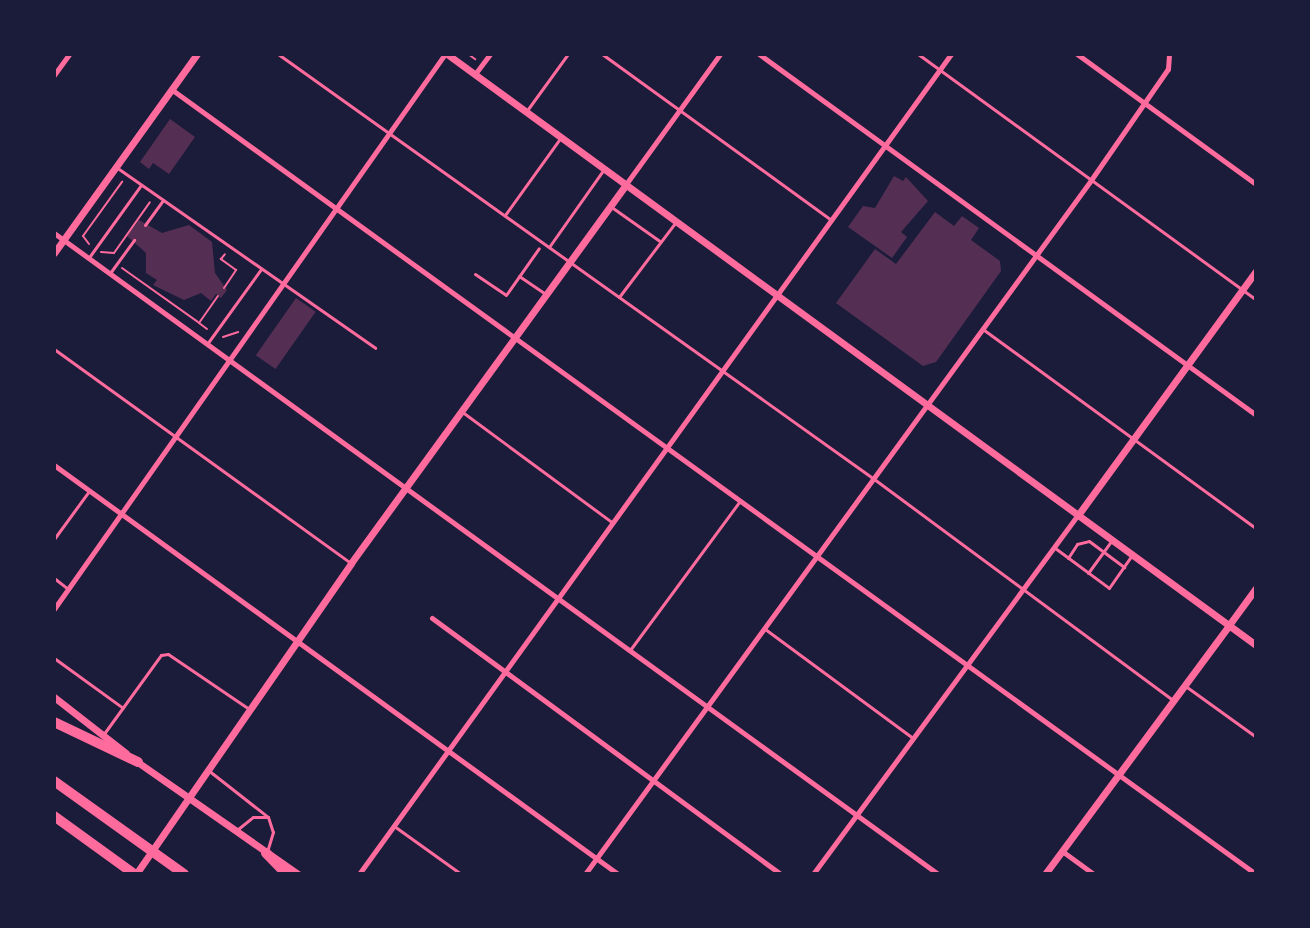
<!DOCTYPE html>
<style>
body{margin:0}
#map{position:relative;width:1310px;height:928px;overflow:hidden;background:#1b1b3a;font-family:Bitter,serif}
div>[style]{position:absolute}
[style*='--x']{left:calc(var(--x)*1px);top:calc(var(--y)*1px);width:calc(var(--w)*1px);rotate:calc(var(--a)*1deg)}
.building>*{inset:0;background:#542f53;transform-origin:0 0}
.path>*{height:2px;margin:-1px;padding:0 1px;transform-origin:1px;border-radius:1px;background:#ff6b9d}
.service>*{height:3px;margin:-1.5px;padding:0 1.5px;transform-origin:1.5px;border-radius:1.5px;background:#ff6b9d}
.minor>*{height:5px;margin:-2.5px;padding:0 2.5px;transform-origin:2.5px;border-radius:2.5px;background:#ff6b9d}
.tertiary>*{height:7px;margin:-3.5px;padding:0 3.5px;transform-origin:3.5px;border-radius:3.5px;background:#ff6b9d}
.secondary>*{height:7px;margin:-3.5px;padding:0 3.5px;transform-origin:3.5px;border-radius:3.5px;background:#ff6b9d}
.motorway>*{height:10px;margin:-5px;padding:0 5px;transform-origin:5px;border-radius:5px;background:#ff6b9d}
span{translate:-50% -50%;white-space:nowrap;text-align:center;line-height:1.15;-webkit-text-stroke:7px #1b1b3a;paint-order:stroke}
.frame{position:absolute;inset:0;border:56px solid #1b1b3a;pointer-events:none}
</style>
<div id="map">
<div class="building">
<i style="clip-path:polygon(170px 119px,195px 137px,169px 174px,153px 163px,149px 169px,140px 162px)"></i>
<i style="clip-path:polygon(894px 176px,903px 181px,906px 177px,928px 201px,901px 232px,907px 237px,892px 258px,848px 227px,863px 206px,875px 208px)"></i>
<i style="clip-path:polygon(935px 212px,954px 226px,962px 216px,979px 228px,971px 240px,1000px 261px,1001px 271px,936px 362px,923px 366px,836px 303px,875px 249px,896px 264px)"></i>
<i style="clip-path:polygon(139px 220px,162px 233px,189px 225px,212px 242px,215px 273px,227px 290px,221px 298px,216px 294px,211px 301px,201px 293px,184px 300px,153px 285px,157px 280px,146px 273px,146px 253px,127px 236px)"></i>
<i style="left:296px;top:298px;width:24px;height:70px;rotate:35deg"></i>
</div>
<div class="path">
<i style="--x:468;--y:54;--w:9;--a:36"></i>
<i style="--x:89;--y:244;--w:10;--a:-127"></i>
<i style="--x:83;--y:236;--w:67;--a:-54.2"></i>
<i style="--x:101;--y:252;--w:13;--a:4"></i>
<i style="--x:114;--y:253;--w:62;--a:-54.8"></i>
<i style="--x:122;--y:268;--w:93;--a:35.4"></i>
<i style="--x:224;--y:288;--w:22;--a:-56"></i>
<i style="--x:236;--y:270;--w:19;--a:-144"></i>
<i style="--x:221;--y:259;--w:6;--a:-51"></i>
<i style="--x:207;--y:329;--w:10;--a:-143"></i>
<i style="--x:199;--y:323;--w:33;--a:-55"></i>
<i style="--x:223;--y:337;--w:16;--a:-18"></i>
</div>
<div class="service">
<i style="--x:278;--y:54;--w:732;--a:35.49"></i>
<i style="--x:874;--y:479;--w:372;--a:36.5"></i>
<i style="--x:602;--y:54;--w:283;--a:35.9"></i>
<i style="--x:918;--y:54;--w:418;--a:36"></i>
<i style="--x:528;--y:109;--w:68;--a:-54"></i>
<i style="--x:116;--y:167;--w:316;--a:34.9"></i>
<i style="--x:610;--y:206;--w:62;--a:35.2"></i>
<i style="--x:505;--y:215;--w:96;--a:-54.3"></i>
<i style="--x:145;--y:225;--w:31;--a:-54"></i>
<i style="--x:549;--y:247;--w:95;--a:-54.8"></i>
<i style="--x:90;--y:256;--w:87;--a:-54.3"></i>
<i style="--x:110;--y:273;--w:41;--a:-54"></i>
<i style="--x:475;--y:274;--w:37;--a:34"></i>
<i style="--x:506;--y:295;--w:57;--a:-54.9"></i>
<i style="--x:519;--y:276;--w:32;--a:34"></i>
<i style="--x:619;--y:297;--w:93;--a:-52.9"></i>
<i style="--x:984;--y:330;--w:336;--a:36.1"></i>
<i style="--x:207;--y:344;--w:92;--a:-54.2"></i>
<i style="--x:54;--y:349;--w:366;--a:35.8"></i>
<i style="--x:461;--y:411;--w:189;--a:36.4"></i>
<i style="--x:54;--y:539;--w:59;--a:-53.9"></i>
<i style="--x:1055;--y:548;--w:67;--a:36.5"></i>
<i style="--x:1109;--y:588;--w:40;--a:-55.1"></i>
<i style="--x:1068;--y:558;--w:17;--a:-57"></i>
<i style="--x:1077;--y:544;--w:12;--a:-14"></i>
<i style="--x:1089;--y:541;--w:44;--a:36.6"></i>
<i style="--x:1088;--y:573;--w:41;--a:-54"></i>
<i style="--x:54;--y:578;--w:18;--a:38"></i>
<i style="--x:765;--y:629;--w:184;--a:36.4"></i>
<i style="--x:630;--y:650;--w:184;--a:-53.6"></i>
<i style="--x:54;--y:658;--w:85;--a:35.9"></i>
<i style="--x:1184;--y:685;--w:89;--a:35.8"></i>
<i style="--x:103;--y:735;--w:99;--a:-54.1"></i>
<i style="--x:161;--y:655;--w:7;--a:-8"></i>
<i style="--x:168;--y:654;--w:98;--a:34.2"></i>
<i style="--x:208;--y:770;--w:76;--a:38.1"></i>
<i style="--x:394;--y:826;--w:82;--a:35.6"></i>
<i style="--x:238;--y:829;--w:19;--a:-39"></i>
<i style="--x:253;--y:817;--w:15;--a:0"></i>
<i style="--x:268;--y:817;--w:16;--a:72"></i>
<i style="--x:273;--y:832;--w:21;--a:107"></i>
</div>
<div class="minor">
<i style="--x:759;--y:54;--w:614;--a:35.99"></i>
<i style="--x:1077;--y:54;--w:221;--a:36"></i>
<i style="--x:475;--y:74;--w:25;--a:-53"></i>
<i style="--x:54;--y:75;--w:26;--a:-54"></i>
<i style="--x:171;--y:89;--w:1339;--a:35.89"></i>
<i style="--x:626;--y:184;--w:160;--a:-54.1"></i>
<i style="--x:54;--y:233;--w:1092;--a:35.95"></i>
<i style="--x:54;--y:465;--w:697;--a:35.95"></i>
<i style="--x:54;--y:609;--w:679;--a:-54.84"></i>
<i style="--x:432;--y:618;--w:433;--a:36.3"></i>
<i style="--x:1062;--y:851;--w:39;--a:36"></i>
<i style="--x:359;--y:874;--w:1011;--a:-54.17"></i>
<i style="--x:585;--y:874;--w:859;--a:-53.9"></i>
<i style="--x:1091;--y:180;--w:135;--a:-55.3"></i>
<i style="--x:1168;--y:69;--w:15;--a:-86"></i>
<i style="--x:813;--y:874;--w:446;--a:-53.6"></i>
</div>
<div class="tertiary">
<i style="--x:1229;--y:625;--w:46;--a:-53.9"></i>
<i style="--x:136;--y:874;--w:378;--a:-55.3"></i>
<i style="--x:351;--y:563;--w:468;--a:-54"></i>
</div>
<div class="secondary">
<i style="--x:447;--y:54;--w:1002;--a:36.15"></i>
<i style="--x:54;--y:253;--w:245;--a:-54.3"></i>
<i style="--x:1078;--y:515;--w:302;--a:-53.9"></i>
<i style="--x:54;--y:697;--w:91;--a:37.9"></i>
<i style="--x:136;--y:761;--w:198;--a:34.9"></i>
<i style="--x:1045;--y:874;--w:310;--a:-53.5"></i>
</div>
<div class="motorway">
<i style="--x:54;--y:722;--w:93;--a:25.5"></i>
<i style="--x:54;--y:781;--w:160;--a:35.6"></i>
<i style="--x:54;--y:816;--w:99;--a:35.9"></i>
<i style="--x:266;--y:853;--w:29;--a:46"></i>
</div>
<div class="frame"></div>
</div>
